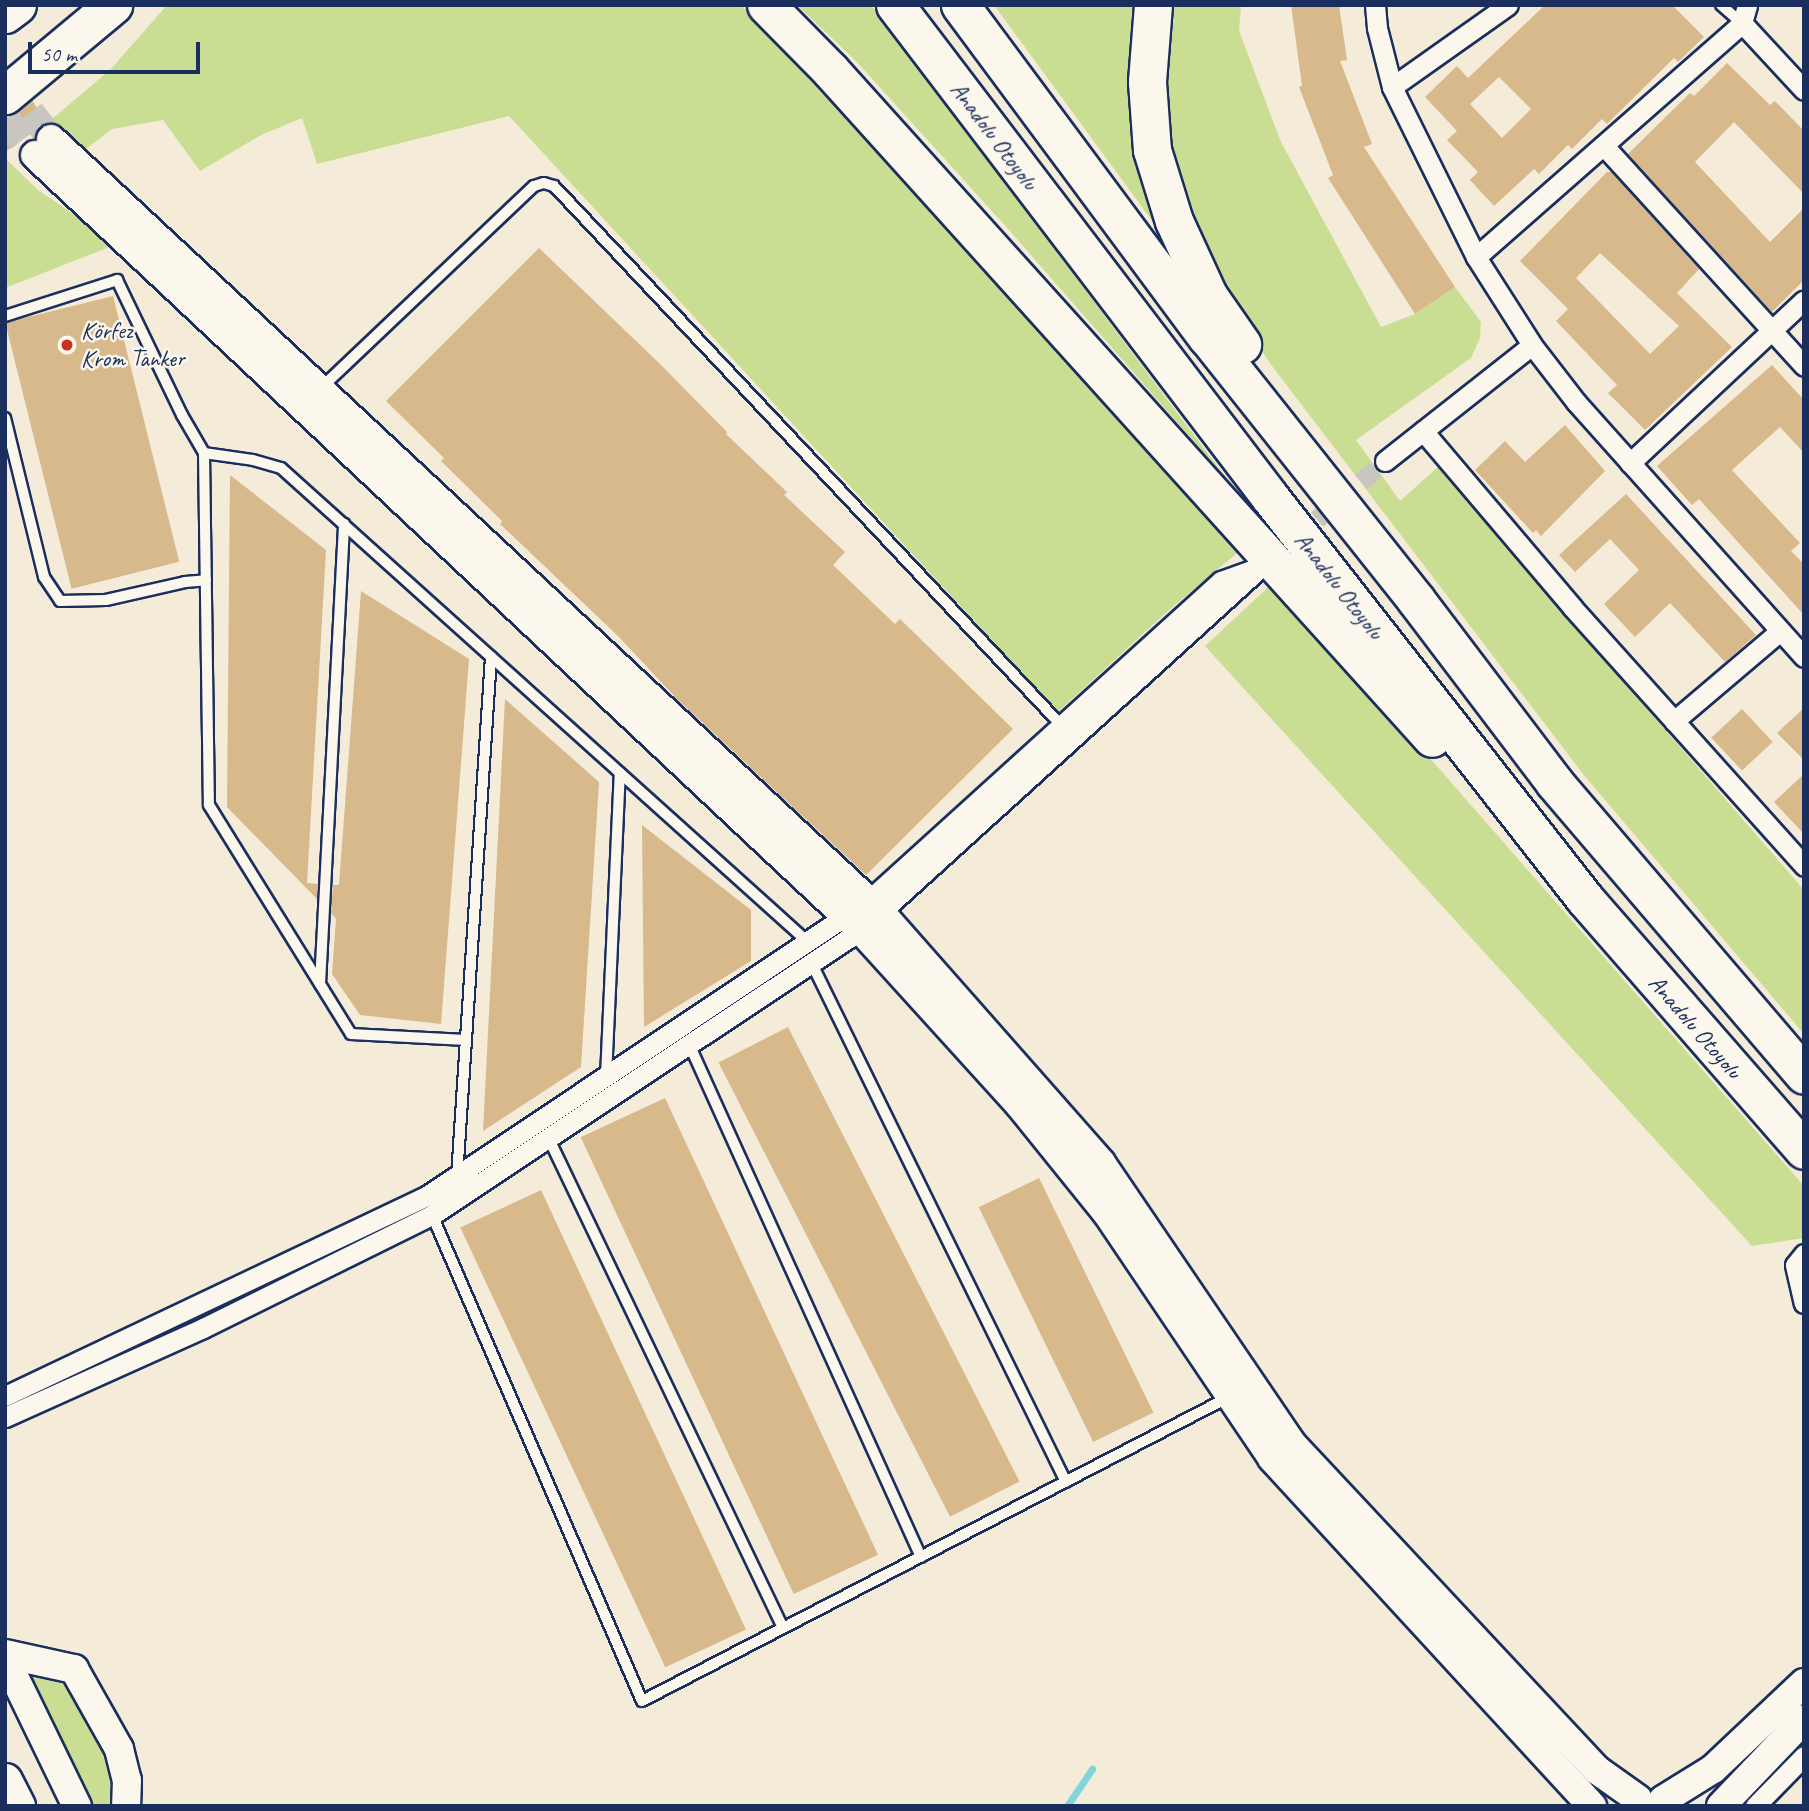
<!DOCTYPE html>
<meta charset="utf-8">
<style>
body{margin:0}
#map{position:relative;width:1809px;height:1811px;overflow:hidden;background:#f4ebd9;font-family:Caveat,sans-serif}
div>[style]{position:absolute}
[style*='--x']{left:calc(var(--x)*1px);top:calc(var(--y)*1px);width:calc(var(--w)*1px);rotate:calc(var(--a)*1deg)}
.green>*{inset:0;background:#cade93}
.stream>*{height:7px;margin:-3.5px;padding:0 3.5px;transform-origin:3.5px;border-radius:3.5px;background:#83d4db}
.building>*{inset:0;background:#d7b98b;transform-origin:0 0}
.minor-tunnel>*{height:19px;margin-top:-9.5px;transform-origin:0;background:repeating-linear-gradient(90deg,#c9c5c0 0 19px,transparent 0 29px)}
.secondary-tunnel>*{height:28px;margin-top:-14px;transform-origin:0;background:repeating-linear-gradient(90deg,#c9c5c0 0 28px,transparent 0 42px)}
.roads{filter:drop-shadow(2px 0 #1b2f5e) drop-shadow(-2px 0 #1b2f5e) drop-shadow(0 2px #1b2f5e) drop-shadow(0 -2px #1b2f5e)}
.service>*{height:10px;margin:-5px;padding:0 5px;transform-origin:5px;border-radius:5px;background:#fbf7ec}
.minor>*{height:19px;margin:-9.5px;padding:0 9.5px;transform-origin:9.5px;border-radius:9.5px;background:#fbf7ec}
.secondary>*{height:28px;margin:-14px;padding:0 14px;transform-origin:14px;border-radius:14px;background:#fbf7ec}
.trunk>*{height:33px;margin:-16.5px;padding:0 16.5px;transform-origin:16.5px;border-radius:16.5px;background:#fbf7ec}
.motorway>*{height:37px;margin:-18.5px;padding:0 18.5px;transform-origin:18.5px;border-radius:18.5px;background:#fbf7ec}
.dots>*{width:19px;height:19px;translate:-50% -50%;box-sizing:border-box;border:4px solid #fbf7ec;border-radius:50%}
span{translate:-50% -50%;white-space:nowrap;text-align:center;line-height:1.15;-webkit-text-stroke:5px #fbf7ec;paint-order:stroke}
.street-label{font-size:24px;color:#1b2f5e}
.poi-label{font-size:24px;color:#1b2f5e}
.left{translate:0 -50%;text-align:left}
.frame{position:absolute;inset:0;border:7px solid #1b2f5e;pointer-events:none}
.scale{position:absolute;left:28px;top:42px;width:172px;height:32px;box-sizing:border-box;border:4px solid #1b2f5e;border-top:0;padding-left:9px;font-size:21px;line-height:24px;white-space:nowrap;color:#1b2f5e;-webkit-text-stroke:5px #fbf7ec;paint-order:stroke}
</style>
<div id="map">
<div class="green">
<i style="clip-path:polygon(167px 5px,741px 5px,1242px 549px,1169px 610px,1058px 712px,509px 116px,317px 164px,302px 118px,261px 135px,200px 171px,163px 120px,112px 129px,82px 152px,52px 119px,111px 69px)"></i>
<i style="clip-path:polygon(797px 5px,871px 5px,1230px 483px,1010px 231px,855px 60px)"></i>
<i style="clip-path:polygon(994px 5px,1141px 5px,1161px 233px)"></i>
<i style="clip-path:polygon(1165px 5px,1241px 5px,1239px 31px,1281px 142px,1381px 327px,1415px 314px,1455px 287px,1481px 322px,1480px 338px,1471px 358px,1356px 440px,1400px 501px,1438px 467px,1804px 890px,1804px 1034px,1583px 774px,1269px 362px,1220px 286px,1176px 190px,1158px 94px)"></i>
<i style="clip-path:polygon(5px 158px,38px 190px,117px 244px,5px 288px)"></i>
<i style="clip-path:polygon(1275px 581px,1804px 1186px,1804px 1238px,1752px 1246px,1205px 646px)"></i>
<i style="clip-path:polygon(5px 1654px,74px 1669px,126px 1806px,77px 1806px)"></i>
</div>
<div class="stream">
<i style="--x:1067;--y:1806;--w:45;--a:-56"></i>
</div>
<div class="building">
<i style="clip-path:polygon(1291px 5px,1339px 5px,1347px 60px,1340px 61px,1372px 144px,1364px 147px,1455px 287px,1415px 314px,1328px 178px,1333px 175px,1299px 87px,1302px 86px)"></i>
<i style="clip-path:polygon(evenodd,1545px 5px,1672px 5px,1704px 37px,1678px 62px,1674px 58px,1607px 124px,1602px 119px,1572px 149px,1568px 145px,1539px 174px,1534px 169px,1494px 206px,1470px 180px,1478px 172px,1447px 140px,1457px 131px,1425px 97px,1457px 66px,1468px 78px,1545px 5px,1499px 77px,1531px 109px,1502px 138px,1470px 104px,1499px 77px)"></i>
<i style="clip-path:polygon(1727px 63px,1770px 105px,1775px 101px,1804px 131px,1804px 194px,1734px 122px,1695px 162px,1770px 242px,1804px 208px,1804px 280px,1772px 312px,1628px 154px,1690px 93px,1694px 96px)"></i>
<i style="clip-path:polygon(32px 100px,46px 123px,5px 152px,5px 115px,18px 111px)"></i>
<i style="clip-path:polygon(evenodd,1607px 172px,1611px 172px,1699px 269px,1677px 293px,1732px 347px,1645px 430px,1608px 393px,1617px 385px,1556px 321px,1568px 309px,1520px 261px,1607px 172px,1600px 253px,1679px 326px,1650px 354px,1576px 278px,1600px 253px)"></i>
<i style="clip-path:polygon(539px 248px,659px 363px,727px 432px,726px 434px,787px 492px,784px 495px,845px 552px,833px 565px,895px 624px,900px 619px,1013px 729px,866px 875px,677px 699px,618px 636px,500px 524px,502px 521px,441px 461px,444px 458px,386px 401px)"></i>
<i style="left:113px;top:296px;width:274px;height:111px;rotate:76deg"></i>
<i style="clip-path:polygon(1772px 365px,1804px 400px,1804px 453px,1780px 427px,1732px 470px,1800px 543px,1791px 551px,1804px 564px,1804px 615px,1699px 499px,1692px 505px,1657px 466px)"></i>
<i style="clip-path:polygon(1565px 425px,1605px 471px,1541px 536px,1536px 530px,1533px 533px,1475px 470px,1505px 441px,1525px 462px)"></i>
<i style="clip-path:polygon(230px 475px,326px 550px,307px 883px,318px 884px,317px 899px,227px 807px)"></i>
<i style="clip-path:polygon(1626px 494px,1756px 635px,1725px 662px,1670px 603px,1635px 637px,1604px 604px,1639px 570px,1610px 539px,1575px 572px,1559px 555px)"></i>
<i style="clip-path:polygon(361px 591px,469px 659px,441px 1024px,360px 1015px,332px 974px,336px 919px,331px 913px,333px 885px,339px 885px)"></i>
<i style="clip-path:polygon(505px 699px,599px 782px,581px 1067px,483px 1131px)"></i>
<i style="clip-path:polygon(1804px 708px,1804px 760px,1777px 733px)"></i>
<i style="left:1742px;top:709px;width:45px;height:42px;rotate:47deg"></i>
<i style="clip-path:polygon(1804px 774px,1804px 834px,1774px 802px)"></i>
<i style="clip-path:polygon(642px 825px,751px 910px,751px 961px,644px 1027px)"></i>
<i style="left:788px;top:1027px;width:510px;height:78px;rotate:63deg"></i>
<i style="left:665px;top:1098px;width:504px;height:93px;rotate:65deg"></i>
<i style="left:1039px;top:1178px;width:261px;height:67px;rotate:64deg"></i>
<i style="left:541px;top:1190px;width:485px;height:89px;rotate:65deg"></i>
</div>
<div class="minor-tunnel">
<i style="--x:1295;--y:538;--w:118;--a:-40.5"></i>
</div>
<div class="secondary-tunnel">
<i style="--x:5;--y:79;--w:76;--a:52.5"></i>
<i style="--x:5;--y:118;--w:48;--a:51"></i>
</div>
<div class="roads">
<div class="service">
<i style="--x:1721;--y:5;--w:28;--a:41"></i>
<i style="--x:5;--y:316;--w:118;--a:-17.8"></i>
<i style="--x:117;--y:280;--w:150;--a:64.3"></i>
<i style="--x:182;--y:415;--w:44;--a:59.9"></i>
<i style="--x:204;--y:453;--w:352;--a:89.2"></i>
<i style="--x:209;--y:805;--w:269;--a:58.2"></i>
<i style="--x:351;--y:1034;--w:115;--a:3"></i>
<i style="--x:322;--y:387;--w:292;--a:-43.5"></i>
<i style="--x:534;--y:186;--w:10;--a:-17"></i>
<i style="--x:544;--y:183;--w:10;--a:17"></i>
<i style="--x:554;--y:186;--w:743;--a:46.75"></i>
<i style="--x:5;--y:418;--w:164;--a:76.2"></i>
<i style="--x:44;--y:577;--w:29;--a:56"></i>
<i style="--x:60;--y:601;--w:46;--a:-1.2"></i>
<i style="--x:106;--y:600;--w:81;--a:-12.8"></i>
<i style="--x:185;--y:582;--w:21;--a:-5"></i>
<i style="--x:204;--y:453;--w:49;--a:8.1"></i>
<i style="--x:253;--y:460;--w:29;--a:16"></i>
<i style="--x:281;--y:468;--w:709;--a:41.97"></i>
<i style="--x:811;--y:962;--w:579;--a:63.88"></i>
<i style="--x:320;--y:984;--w:461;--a:-87"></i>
<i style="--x:689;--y:1044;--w:563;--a:65.67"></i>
<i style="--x:606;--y:1077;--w:304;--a:-87.4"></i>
<i style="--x:548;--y:1137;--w:544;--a:64.42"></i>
<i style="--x:457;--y:1177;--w:521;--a:-86.26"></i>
<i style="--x:432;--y:1215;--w:529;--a:66.63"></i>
<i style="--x:642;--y:1701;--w:661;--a:-27.38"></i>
</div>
<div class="minor">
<i style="--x:1375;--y:5;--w:23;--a:85"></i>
<i style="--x:1377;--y:28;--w:61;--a:75.7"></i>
<i style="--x:1392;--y:87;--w:190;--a:63.7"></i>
<i style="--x:1476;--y:257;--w:104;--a:57.5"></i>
<i style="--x:1532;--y:345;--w:72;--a:52.3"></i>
<i style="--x:1576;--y:402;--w:342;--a:48.2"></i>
<i style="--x:1742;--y:23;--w:91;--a:47.2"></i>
<i style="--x:1392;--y:87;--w:142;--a:-35.3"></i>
<i style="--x:1604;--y:146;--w:297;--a:47.7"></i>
<i style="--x:1476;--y:257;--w:354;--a:-41.3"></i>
<i style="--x:1742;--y:23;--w:19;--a:-74"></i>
<i style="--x:1423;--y:431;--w:231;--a:49.7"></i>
<i style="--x:1572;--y:607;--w:348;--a:48.1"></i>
<i style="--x:1385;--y:461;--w:187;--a:-38.3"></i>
<i style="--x:1630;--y:463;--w:238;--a:-43.1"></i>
<i style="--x:1674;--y:721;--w:139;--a:-40.3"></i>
<i style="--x:1804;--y:1254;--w:14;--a:129"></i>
<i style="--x:1795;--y:1265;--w:39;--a:77"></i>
<i style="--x:5;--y:1396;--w:465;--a:-25.4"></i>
<i style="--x:425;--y:1197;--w:533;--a:-33.75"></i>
<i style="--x:868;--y:901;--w:476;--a:-42.2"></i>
<i style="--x:1221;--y:581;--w:32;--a:-20"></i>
<i style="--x:5;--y:1417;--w:217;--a:-24.2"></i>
<i style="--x:203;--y:1328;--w:255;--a:-26.3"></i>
<i style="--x:432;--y:1215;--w:515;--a:-33.6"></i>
<i style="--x:861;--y:930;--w:542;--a:-42.23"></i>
<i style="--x:1755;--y:1806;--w:70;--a:-45.6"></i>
</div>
<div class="secondary">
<i style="--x:51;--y:139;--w:1133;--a:43"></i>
<i style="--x:880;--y:912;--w:334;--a:48.6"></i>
<i style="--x:1101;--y:1163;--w:338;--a:55.8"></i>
<i style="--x:1291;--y:1443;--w:448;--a:46.9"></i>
<i style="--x:1597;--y:1770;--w:50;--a:35.3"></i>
<i style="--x:35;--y:155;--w:1133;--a:43.18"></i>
<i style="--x:861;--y:930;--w:235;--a:47.8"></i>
<i style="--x:1019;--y:1104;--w:140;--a:51.1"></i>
<i style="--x:1107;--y:1213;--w:295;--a:56"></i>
<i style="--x:1272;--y:1458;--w:473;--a:47.4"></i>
<i style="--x:5;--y:1654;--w:71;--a:12.3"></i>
<i style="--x:74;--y:1669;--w:92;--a:60.6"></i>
<i style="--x:119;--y:1749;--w:32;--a:76"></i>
<i style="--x:127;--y:1780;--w:26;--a:92"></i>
<i style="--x:5;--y:1658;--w:165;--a:64.1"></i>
<i style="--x:1663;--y:1800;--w:59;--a:-31.8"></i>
<i style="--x:1713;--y:1769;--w:125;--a:-43.4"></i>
<i style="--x:1721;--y:1806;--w:120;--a:-46.3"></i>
</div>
<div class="trunk">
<i style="--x:5;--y:1780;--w:29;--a:63"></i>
</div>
<div class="motorway">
<i style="--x:766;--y:5;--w:91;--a:45.4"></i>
<i style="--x:830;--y:70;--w:899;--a:47.97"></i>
<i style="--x:895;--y:5;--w:617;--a:52.7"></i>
<i style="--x:1269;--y:496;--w:512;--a:51.9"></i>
<i style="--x:1585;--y:899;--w:333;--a:48.9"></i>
<i style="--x:960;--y:5;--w:414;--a:53.4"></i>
<i style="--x:1207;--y:337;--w:336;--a:51.5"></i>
<i style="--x:1416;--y:600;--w:228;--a:52.8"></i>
<i style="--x:1554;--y:782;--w:385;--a:49.5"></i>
<i style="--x:1153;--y:5;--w:77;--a:94.5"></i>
<i style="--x:1147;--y:82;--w:68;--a:85.8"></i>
<i style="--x:1152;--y:150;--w:74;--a:72.8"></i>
<i style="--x:1174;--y:221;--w:81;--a:65.3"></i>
<i style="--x:1208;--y:295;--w:60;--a:55.2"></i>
<i style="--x:5;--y:14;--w:15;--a:-37"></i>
<i style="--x:5;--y:95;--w:141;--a:-39.8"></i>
</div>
</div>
<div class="dots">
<i style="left:67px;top:345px;background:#c8321e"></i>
</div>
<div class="street-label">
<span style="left:994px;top:136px;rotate:53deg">Anadolu Otoyolu</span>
<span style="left:1339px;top:586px;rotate:52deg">Anadolu Otoyolu</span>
<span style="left:1695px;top:1027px;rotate:49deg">Anadolu Otoyolu</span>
</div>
<div class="poi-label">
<span class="left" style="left:81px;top:345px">Körfez<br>Krom Tanker</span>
</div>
<div class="frame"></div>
<div class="scale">50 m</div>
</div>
